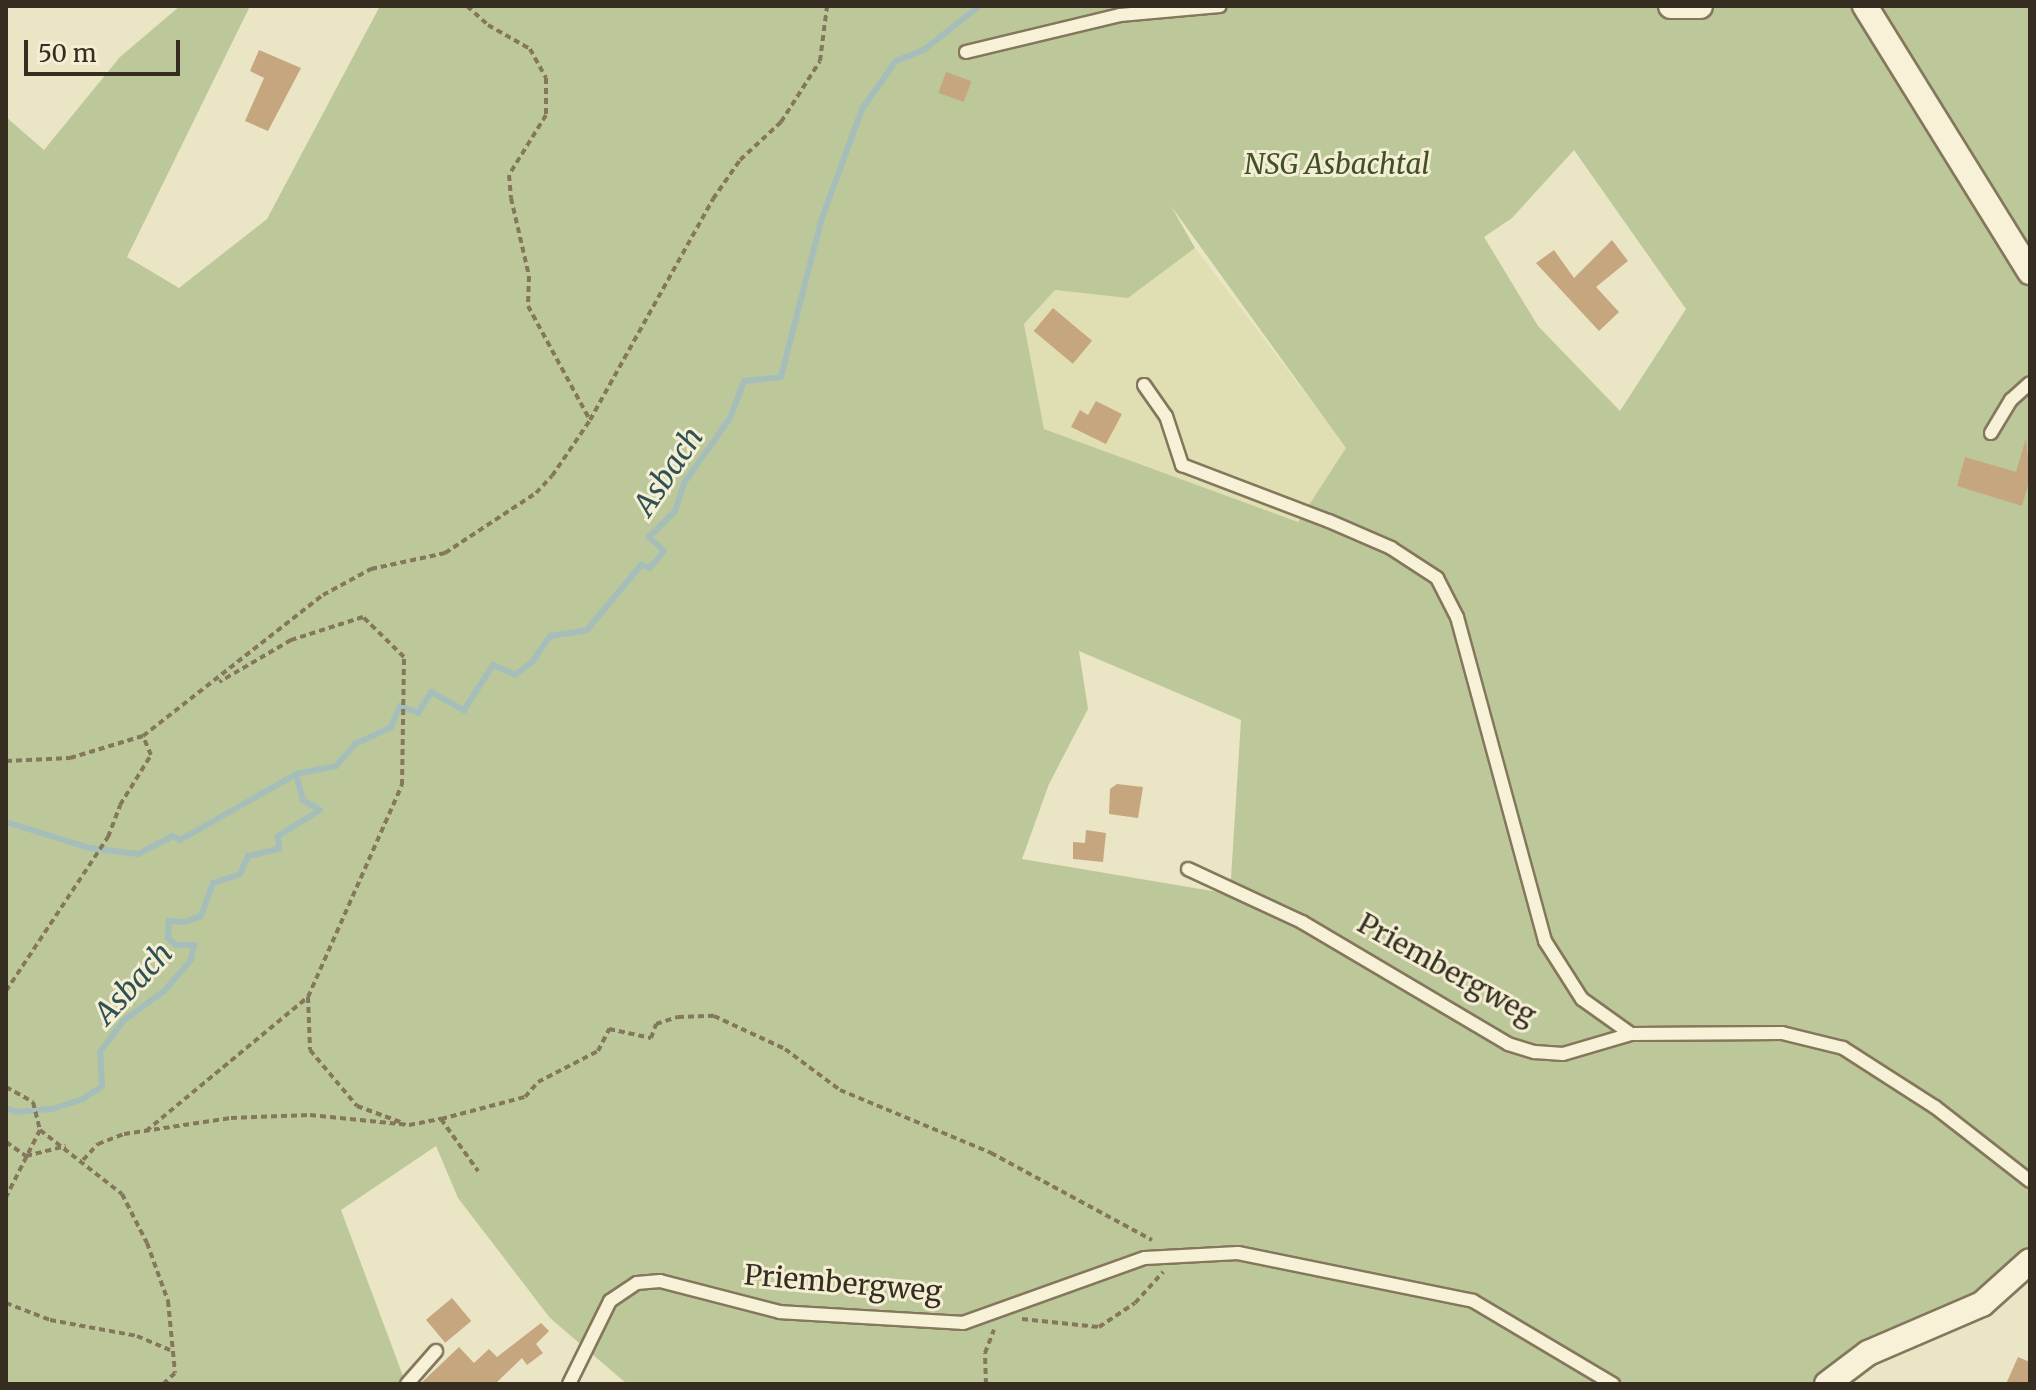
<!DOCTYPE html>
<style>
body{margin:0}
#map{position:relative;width:2036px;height:1390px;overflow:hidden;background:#eae5c5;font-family:Merriweather,serif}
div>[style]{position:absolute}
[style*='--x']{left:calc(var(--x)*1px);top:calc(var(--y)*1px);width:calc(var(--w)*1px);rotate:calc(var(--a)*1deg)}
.farmland>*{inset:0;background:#dfdfb3}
.green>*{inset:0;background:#bcc89a}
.stream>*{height:6px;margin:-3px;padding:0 3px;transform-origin:3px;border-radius:3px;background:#a6beba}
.building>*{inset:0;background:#c6a67e;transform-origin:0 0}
.path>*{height:4px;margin-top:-2px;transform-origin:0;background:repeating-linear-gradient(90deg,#84775c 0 6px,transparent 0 10px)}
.roads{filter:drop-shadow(2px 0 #84775c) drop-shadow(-2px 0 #84775c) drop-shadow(0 2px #84775c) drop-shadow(0 -2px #84775c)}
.lane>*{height:12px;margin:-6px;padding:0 6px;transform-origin:6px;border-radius:6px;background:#f6f1d7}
.street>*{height:24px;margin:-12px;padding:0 12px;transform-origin:12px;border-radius:12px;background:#f6f1d7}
span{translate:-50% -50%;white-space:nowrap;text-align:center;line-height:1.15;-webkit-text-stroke:6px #f3eed4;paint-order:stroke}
.park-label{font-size:28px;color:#405027;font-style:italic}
.street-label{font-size:28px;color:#352d1f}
.water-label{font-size:30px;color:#305154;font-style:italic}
.frame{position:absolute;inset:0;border:8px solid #352d1f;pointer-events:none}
.scale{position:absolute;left:24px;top:40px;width:156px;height:36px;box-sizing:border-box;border:4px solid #352d1f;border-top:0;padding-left:10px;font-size:24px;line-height:28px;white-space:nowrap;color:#352d1f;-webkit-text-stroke:6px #f3eed4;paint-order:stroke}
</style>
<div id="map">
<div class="farmland">
<i style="clip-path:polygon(1195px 248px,1347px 448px,1298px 522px,1044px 429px,1024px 324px,1055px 290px,1128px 298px)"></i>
</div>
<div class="green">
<i style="clip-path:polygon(evenodd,180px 6px,250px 6px,127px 257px,179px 288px,267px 219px,380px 6px,2030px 6px,2030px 1253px,1980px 1301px,1825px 1384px,627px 1384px,550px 1318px,458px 1198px,436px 1146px,341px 1210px,406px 1384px,6px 1384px,6px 117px,44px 150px,120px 57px,180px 6px,1574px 150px,1686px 309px,1620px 411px,1538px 326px,1484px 237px,1512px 218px,1574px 150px,180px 6px,1171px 206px,1346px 448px,1298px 522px,1044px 429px,1024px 324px,1055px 290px,1128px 298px,1195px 248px,1171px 206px,180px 6px,1079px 651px,1241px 720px,1230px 894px,1022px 859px,1049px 784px,1088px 709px,1079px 651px)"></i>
</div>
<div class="stream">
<i style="--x:6;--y:822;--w:88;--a:17.2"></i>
<i style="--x:90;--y:848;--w:48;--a:7.1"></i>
<i style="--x:138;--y:854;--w:39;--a:-27"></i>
<i style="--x:173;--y:836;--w:8;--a:30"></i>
<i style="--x:180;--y:840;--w:133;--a:-29.6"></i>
<i style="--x:6;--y:1108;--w:11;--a:22"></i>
<i style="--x:16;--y:1112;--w:36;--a:-5"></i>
<i style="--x:52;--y:1109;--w:33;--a:-18"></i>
<i style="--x:83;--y:1099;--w:23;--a:-34"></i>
<i style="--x:102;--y:1086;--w:34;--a:-93"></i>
<i style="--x:100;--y:1052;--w:39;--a:-53"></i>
<i style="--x:123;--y:1021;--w:51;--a:-36.2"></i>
<i style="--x:164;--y:991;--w:41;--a:-48.9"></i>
<i style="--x:191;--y:960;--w:15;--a:-79"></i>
<i style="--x:194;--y:945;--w:18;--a:180"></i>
<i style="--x:176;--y:945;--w:11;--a:-139"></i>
<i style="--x:168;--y:938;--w:17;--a:-87"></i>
<i style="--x:169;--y:921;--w:15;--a:4"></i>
<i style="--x:184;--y:922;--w:18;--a:-19"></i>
<i style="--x:201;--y:916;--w:35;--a:-70"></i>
<i style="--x:213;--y:883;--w:28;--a:-18"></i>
<i style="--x:240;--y:874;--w:20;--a:-66"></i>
<i style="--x:248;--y:856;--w:32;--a:-13"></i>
<i style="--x:279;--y:849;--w:13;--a:-94"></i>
<i style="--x:278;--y:836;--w:49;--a:-31.8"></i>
<i style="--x:320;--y:810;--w:20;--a:-150"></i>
<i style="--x:303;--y:800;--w:27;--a:-105"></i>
<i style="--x:296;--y:774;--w:41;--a:-11.3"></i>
<i style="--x:336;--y:766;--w:29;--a:-49"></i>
<i style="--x:355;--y:744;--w:40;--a:-25"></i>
<i style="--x:391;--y:727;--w:23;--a:-67"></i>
<i style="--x:400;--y:706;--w:19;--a:21"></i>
<i style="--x:418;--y:713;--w:25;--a:-58"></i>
<i style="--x:431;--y:692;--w:38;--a:29"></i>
<i style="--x:464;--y:710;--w:54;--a:-57.2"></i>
<i style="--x:493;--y:665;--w:24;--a:24"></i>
<i style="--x:515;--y:675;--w:21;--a:-37"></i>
<i style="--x:532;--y:662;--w:32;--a:-55"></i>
<i style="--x:550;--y:636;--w:37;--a:-9"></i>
<i style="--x:587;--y:630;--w:85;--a:-50.3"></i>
<i style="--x:641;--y:565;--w:9;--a:18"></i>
<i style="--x:650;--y:568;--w:22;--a:-51"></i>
<i style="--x:664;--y:551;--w:21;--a:-137"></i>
<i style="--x:649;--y:537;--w:37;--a:-45"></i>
<i style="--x:675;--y:511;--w:29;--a:-72"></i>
<i style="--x:684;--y:483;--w:80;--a:-54.7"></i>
<i style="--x:730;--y:418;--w:40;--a:-69"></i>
<i style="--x:744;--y:381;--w:37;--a:-6"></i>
<i style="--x:781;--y:377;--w:161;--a:-75.6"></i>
<i style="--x:821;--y:221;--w:119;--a:-69.9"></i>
<i style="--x:862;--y:109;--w:59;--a:-54.7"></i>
<i style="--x:896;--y:61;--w:31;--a:-22"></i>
<i style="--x:925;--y:49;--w:69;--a:-38.5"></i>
</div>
<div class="building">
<i style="clip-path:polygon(259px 50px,301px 68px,268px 131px,245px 121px,264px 78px,250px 71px)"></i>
<i style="left:946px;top:72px;width:27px;height:22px;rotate:20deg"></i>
<i style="clip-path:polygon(1612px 240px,1628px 261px,1596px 287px,1619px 312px,1599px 331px,1536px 263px,1554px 250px,1574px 278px)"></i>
<i style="left:1053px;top:308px;width:51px;height:30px;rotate:40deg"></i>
<i style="clip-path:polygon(1096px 401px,1122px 414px,1106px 444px,1071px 427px,1080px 410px,1088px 415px)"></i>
<i style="clip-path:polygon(2026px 438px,2030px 478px,2022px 506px,1957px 486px,1965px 457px,2016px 472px)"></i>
<i style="clip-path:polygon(1117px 784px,1143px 787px,1138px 818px,1109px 814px,1110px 789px)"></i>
<i style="clip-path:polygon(1086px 830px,1106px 833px,1103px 862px,1073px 859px,1073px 842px,1085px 843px)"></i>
<i style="left:452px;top:1298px;width:30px;height:34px;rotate:50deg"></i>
<i style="clip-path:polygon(541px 1323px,549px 1331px,536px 1344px,543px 1353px,527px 1365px,522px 1358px,495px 1384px,420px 1384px,459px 1347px,474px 1363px,489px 1349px,497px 1357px)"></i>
<i style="clip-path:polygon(2018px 1357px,2030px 1362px,2030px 1384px,2006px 1384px)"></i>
</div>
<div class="path">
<i style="--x:467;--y:6;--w:28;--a:42"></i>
<i style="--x:488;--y:25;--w:48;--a:29.7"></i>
<i style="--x:530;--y:49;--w:33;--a:61"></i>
<i style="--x:546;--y:78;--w:37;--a:90"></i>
<i style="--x:546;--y:115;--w:70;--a:121.7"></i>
<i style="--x:509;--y:175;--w:23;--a:85"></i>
<i style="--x:511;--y:198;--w:80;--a:77"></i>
<i style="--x:529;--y:276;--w:30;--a:92"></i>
<i style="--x:528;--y:306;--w:130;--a:61.5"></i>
<i style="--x:6;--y:761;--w:64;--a:-2.7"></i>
<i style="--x:70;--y:758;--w:76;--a:-16.8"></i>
<i style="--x:6;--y:991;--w:185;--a:-56.5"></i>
<i style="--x:108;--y:837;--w:34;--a:-69"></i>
<i style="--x:120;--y:805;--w:59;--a:-58.2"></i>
<i style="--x:151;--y:755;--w:21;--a:-113"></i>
<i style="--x:143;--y:736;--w:229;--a:-38.1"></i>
<i style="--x:323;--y:595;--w:55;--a:-28.4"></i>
<i style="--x:371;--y:569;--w:76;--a:-12.2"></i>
<i style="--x:445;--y:553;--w:109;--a:-33.4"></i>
<i style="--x:536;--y:493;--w:23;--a:-47"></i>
<i style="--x:552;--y:476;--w:68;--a:-55.8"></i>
<i style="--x:590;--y:420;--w:253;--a:-60.9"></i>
<i style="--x:713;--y:199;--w:47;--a:-55.3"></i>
<i style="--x:740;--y:160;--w:56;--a:-42.8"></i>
<i style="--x:781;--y:122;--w:72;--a:-57.4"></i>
<i style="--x:820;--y:61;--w:55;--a:-82.7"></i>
<i style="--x:308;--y:997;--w:53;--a:87.8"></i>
<i style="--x:310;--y:1050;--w:73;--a:50"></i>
<i style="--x:357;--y:1106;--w:49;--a:20.3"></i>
<i style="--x:6;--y:1087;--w:31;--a:29"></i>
<i style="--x:33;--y:1102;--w:29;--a:76"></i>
<i style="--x:40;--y:1130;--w:75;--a:116.9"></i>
<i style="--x:441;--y:1119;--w:64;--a:54.6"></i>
<i style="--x:40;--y:1130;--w:104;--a:38"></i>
<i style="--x:122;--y:1194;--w:55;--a:63"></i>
<i style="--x:147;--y:1243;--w:62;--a:70.1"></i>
<i style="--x:168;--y:1301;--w:72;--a:84.4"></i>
<i style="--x:175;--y:1373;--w:16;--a:137"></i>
<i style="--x:146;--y:1131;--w:210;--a:-39.6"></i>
<i style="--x:308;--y:997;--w:232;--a:-66.1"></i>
<i style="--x:402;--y:785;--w:128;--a:-89.1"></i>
<i style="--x:404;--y:657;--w:57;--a:-135.7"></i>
<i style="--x:363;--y:617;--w:76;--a:162.3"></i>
<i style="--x:291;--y:640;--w:83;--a:149.7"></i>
<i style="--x:6;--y:1142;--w:24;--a:35"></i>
<i style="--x:26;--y:1156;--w:41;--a:-14"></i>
<i style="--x:83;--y:1160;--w:22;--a:-47"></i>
<i style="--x:98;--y:1144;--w:28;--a:-21"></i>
<i style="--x:124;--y:1134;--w:108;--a:-8.5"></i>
<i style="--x:231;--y:1118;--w:79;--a:-2.2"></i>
<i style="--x:310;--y:1115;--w:100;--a:5.8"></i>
<i style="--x:409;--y:1125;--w:33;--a:-11"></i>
<i style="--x:441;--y:1119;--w:87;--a:-14.7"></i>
<i style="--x:525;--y:1097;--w:20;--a:-49"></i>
<i style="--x:538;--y:1082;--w:68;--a:-27.3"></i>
<i style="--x:598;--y:1051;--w:25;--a:-63"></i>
<i style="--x:609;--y:1029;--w:43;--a:12.1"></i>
<i style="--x:651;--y:1038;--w:15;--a:-70"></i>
<i style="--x:656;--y:1024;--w:23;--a:-18"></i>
<i style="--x:678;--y:1017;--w:36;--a:-2"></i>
<i style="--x:714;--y:1016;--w:78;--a:24.9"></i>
<i style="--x:785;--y:1049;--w:69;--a:36.7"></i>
<i style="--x:840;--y:1090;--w:164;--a:22.6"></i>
<i style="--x:991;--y:1153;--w:183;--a:28.4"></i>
<i style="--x:6;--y:1303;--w:47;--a:21.1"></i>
<i style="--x:50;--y:1320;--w:88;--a:10.4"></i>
<i style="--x:137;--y:1336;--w:36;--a:23"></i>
<i style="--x:1022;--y:1319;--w:77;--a:5.9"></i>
<i style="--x:1099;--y:1327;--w:43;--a:-33.7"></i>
<i style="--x:1135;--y:1303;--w:42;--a:-47.9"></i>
<i style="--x:986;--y:1384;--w:31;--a:-92"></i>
<i style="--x:985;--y:1353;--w:25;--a:-69"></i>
</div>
<div class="roads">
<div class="lane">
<i style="--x:966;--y:52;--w:158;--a:-13.5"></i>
<i style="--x:1120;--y:15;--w:100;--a:-5.1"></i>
<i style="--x:1144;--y:385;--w:38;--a:55"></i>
<i style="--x:1166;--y:416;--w:52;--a:71.9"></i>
<i style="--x:1182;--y:465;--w:157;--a:20.9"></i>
<i style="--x:1329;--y:521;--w:68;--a:23.5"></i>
<i style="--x:1391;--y:548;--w:55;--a:33.1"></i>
<i style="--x:1437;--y:578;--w:44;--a:62.9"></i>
<i style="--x:1457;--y:617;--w:336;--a:74.8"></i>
<i style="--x:1545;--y:941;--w:69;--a:57.5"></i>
<i style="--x:1582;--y:999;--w:60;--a:35.5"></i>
<i style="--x:1991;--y:433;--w:39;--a:-59"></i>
<i style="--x:2011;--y:400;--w:25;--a:-42"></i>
<i style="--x:1188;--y:869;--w:126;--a:24.9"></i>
<i style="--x:1302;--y:922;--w:239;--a:30.6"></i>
<i style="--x:1508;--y:1044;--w:28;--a:17"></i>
<i style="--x:1535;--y:1052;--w:28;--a:4"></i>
<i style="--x:1563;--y:1054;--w:71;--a:-16.4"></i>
<i style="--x:1631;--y:1034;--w:151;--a:-0.4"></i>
<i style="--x:1782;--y:1033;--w:63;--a:13.8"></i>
<i style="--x:1843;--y:1048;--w:109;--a:32.7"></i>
<i style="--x:1935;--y:1107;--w:120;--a:37.9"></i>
<i style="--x:407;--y:1384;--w:44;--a:-48.7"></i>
<i style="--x:569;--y:1384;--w:93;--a:-63.7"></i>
<i style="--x:610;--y:1301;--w:32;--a:-34"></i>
<i style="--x:637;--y:1283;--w:23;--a:-5"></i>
<i style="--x:660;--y:1281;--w:124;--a:14.5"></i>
<i style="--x:780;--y:1312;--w:183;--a:3.4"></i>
<i style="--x:963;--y:1323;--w:193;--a:-19.7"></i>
<i style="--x:1145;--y:1258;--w:93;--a:-3.1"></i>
<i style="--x:1238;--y:1253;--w:240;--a:11.5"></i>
<i style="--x:1473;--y:1301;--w:163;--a:30.7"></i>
</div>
<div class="street">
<i style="--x:1671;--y:6;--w:29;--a:0"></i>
<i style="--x:1865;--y:6;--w:313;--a:58.2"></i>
<i style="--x:1827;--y:1384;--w:51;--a:-37.1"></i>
<i style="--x:1868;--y:1353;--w:124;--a:-23.3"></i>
<i style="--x:1982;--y:1304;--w:64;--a:-41.9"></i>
</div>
</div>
<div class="park-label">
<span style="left:1337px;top:164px">NSG Asbachtal</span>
</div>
<div class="street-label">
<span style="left:1447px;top:969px;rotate:29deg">Priembergweg</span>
<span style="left:843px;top:1283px;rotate:5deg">Priembergweg</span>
</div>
<div class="water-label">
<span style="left:668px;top:471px;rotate:-56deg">Asbach</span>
<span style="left:133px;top:983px;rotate:-47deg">Asbach</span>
</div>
<div class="frame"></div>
<div class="scale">50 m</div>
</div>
